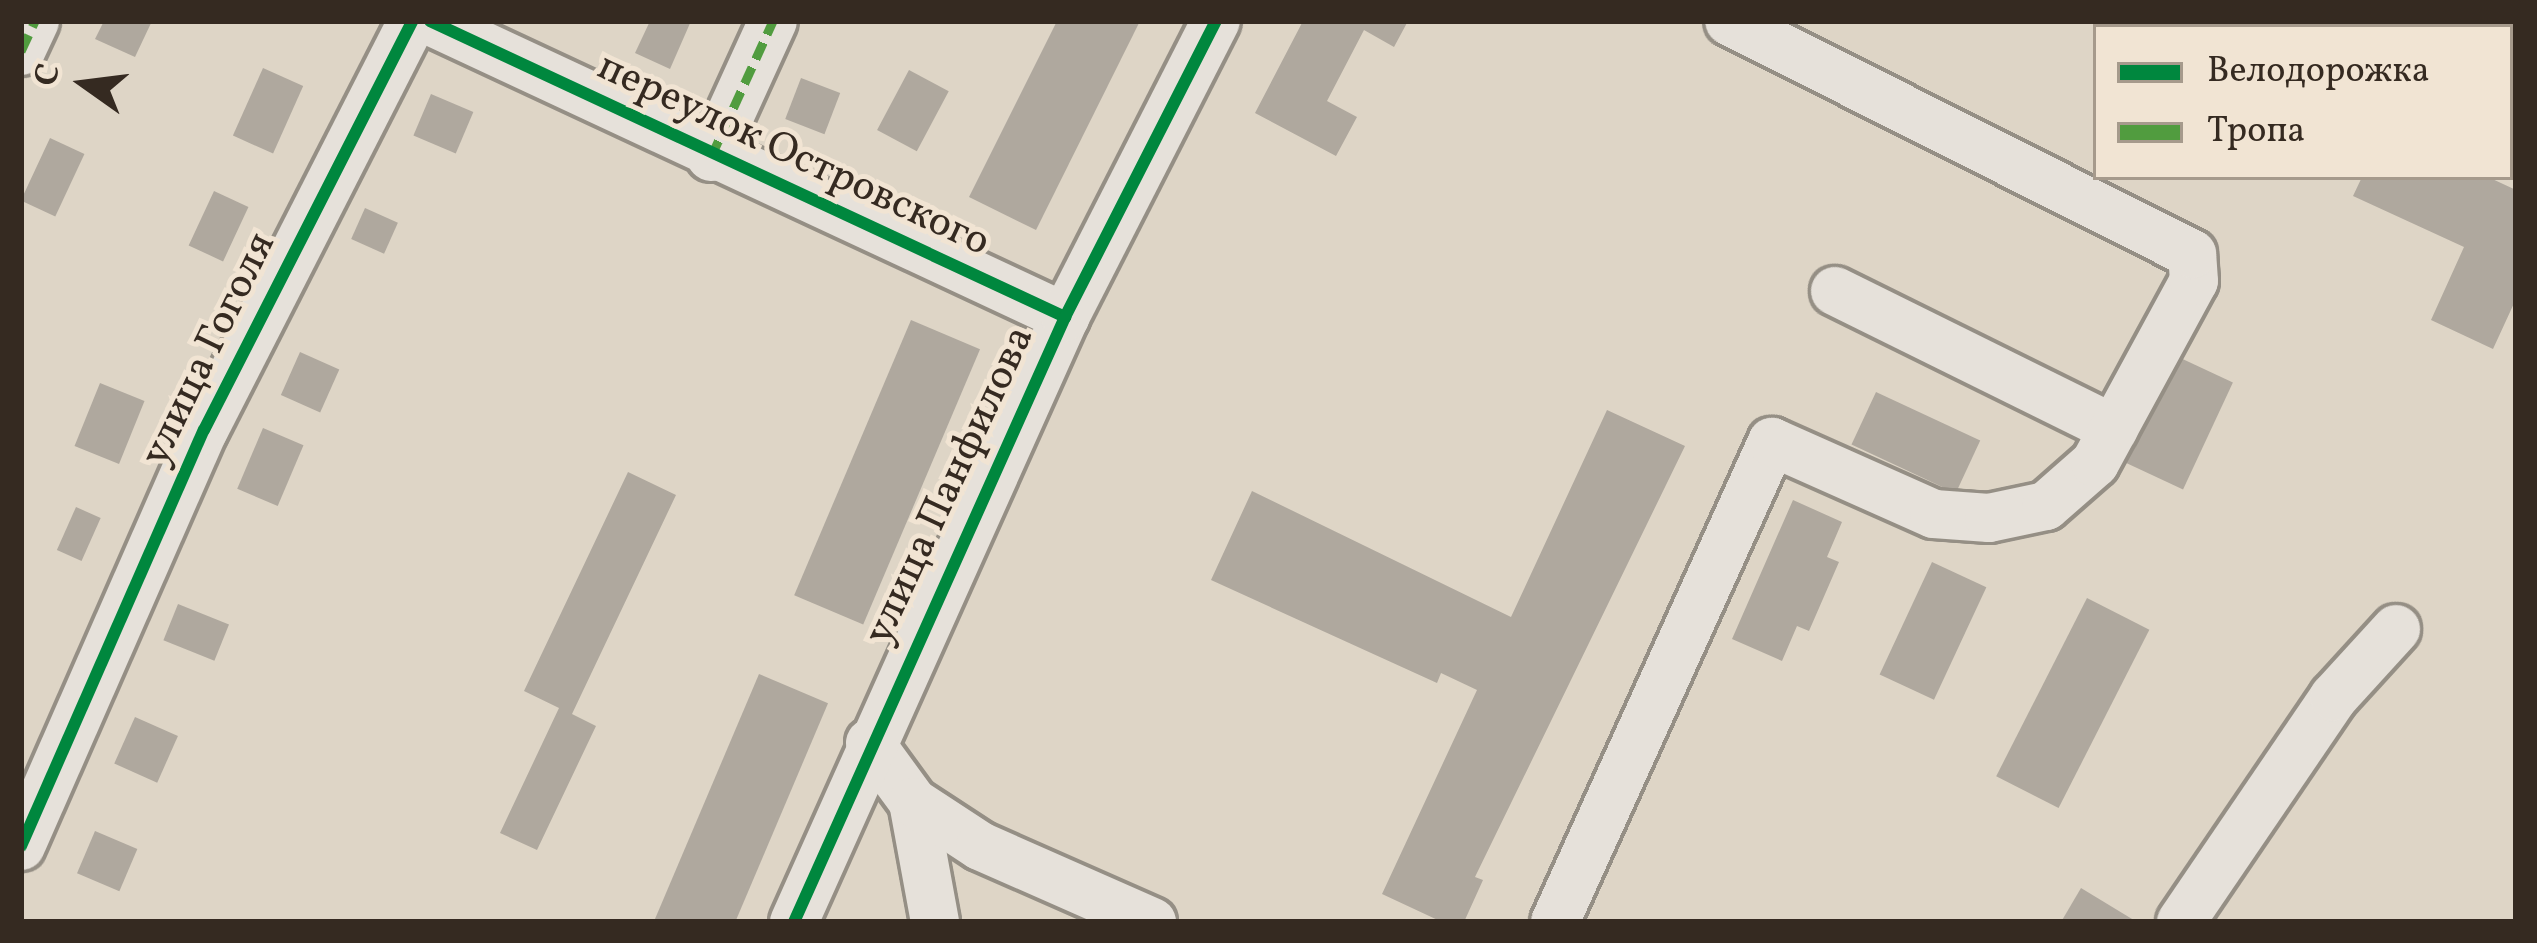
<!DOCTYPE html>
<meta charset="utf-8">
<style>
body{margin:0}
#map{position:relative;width:2537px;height:943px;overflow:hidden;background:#ded5c6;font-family:Vollkorn,serif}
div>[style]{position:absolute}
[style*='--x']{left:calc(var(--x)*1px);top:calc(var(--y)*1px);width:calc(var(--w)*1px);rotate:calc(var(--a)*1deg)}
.building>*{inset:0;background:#afa89e;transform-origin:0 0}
.roads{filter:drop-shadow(3px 0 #958f85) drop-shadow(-3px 0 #958f85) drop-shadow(0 3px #958f85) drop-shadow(0 -3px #958f85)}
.minor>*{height:48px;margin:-24px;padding:0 24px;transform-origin:24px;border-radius:24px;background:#e6e1da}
.quiet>*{height:9px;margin-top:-4.5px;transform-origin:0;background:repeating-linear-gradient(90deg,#519c3f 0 18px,transparent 0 27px)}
.cycleway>*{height:12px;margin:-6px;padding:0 6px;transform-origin:6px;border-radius:6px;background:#00873e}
span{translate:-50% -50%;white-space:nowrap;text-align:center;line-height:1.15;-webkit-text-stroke:10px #f1e4d3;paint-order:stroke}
.street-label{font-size:42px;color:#352a21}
.frame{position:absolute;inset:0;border:24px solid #352a21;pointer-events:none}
.legend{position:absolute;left:2093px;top:24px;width:420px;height:156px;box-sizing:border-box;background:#f1e4d3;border:3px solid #a69a8c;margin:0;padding:15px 21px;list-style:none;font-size:36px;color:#352a21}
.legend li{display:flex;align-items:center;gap:24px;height:60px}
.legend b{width:60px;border:3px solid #a69a8c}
.north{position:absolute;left:24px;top:24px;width:120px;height:120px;-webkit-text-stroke:9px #f1e4d3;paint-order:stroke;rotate:284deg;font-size:33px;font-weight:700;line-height:48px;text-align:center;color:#352a21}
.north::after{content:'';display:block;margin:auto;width:42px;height:54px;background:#352a21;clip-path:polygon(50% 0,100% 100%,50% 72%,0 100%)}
</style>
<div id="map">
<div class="building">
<i style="clip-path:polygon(104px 21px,152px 21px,135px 57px,95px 39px)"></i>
<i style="clip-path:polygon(650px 21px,691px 21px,670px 69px,635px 53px)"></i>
<i style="clip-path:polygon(1057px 21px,1140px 21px,1036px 230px,969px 197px)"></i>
<i style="clip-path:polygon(1303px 21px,1408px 21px,1394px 47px,1364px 30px,1327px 101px,1357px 117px,1336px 156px,1255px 113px)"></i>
<i style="clip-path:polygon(2417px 21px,2477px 21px,2414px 27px)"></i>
<i style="left:263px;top:68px;width:44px;height:74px;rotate:24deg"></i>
<i style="left:909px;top:70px;width:45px;height:68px;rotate:28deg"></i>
<i style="left:801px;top:78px;width:42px;height:44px;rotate:21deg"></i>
<i style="left:431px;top:94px;width:46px;height:45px;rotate:23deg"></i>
<i style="left:50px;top:138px;width:38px;height:69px;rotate:25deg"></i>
<i style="clip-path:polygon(2362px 177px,2488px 177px,2516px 190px,2516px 299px,2493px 349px,2431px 320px,2464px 247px,2353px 196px)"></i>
<i style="left:214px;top:191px;width:38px;height:60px;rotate:25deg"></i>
<i style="left:365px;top:208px;width:36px;height:34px;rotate:24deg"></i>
<i style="left:911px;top:320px;width:75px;height:299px;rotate:23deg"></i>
<i style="left:300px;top:352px;width:43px;height:47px;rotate:24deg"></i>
<i style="left:2174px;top:355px;width:65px;height:118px;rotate:25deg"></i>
<i style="left:100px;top:383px;width:48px;height:68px;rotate:22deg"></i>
<i style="left:1876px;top:392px;width:115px;height:58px;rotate:25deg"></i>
<i style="clip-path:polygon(1607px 410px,1685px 446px,1475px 877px,1483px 880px,1464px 922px,1442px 922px,1382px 894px,1477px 690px,1441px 673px,1437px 683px,1211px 580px,1252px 491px,1511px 617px)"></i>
<i style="left:263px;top:428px;width:44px;height:66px;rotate:23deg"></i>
<i style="clip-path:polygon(628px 472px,676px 495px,572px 714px,596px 726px,537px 850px,500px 833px,559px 708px,524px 691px)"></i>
<i style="clip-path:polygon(1793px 500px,1842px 522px,1827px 557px,1839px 562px,1809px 631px,1797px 626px,1782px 661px,1732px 639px)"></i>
<i style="left:76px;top:507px;width:27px;height:47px;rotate:24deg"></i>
<i style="left:1932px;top:562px;width:60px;height:124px;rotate:25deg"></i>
<i style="left:2087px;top:598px;width:70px;height:200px;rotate:27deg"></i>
<i style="left:178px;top:604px;width:55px;height:39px;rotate:22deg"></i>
<i style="left:759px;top:674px;width:75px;height:270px;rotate:23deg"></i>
<i style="left:135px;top:717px;width:47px;height:51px;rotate:24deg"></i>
<i style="left:95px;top:831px;width:46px;height:46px;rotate:23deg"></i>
<i style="clip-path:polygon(2081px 888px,2137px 922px,2061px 922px)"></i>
</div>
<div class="roads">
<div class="minor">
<i style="--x:430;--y:21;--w:701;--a:24.99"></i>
<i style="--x:21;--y:51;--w:33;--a:-65"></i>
<i style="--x:711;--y:157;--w:149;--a:-65.5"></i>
<i style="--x:1835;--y:291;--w:311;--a:26.3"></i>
<i style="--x:870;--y:743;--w:73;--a:53.9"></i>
<i style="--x:913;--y:802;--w:122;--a:79.6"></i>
<i style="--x:913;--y:802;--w:80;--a:33.3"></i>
<i style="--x:980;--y:846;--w:188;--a:23.8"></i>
<i style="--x:21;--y:846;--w:454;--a:-66.3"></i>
<i style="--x:204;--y:430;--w:459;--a:-63"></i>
<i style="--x:794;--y:922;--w:663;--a:-65.87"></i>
<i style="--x:1065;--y:317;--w:332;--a:-63"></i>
<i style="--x:1555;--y:922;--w:527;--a:-65.67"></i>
<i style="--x:1772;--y:442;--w:177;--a:24"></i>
<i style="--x:1934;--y:514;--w:55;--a:4.2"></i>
<i style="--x:1989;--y:518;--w:58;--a:-11.9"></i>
<i style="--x:2046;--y:506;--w:65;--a:-41.3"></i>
<i style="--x:2095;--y:463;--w:207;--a:-61.5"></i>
<i style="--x:2194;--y:281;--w:27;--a:-94"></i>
<i style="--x:2192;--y:254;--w:518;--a:-153.29"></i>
<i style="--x:2181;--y:922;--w:272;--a:-55.8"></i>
<i style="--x:2334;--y:697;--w:92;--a:-47.6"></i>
</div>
</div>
<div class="quiet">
<i style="--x:21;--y:51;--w:33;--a:-65"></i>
<i style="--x:711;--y:157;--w:149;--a:-65.5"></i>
</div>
<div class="cycleway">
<i style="--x:430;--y:21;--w:701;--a:24.99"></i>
<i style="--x:21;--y:846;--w:454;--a:-66.3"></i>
<i style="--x:204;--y:430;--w:459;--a:-63"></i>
<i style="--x:794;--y:922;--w:663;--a:-65.87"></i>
<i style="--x:1065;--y:317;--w:332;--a:-63"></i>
</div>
<div class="street-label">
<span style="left:793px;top:156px;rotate:25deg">переулок Островского</span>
<span style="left:210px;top:350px;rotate:-64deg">улица Гоголя</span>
<span style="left:951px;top:486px;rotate:-65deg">улица Панфилова</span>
</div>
<div class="frame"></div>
<ul class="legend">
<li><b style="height:15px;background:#00873e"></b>Велодорожка</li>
<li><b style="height:15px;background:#519c3f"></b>Тропа</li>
</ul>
<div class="north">С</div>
</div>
